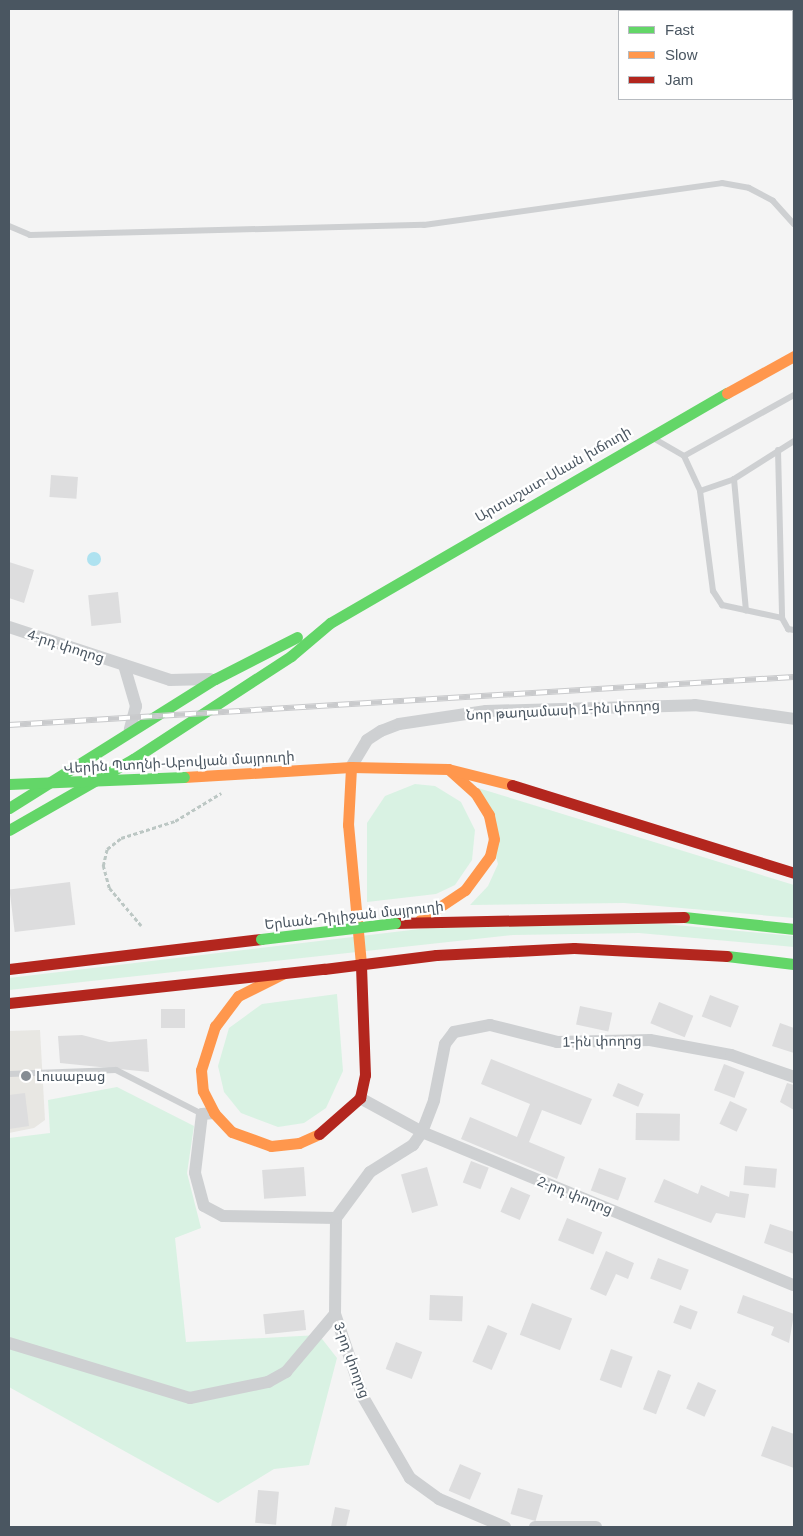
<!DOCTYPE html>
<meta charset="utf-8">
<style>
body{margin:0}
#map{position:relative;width:803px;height:1536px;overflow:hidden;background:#f4f4f4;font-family:Arial,"Noto Sans Armenian",sans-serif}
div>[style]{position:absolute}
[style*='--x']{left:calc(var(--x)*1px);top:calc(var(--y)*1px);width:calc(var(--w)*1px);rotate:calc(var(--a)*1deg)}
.commercial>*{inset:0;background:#e8e7e3}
.green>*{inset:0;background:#d9f2e3}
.water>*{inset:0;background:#aee2f0}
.round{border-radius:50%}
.building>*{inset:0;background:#ddddde;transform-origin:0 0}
.path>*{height:2.5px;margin-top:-1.25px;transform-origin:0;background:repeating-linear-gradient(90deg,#bcc7c4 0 4px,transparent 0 6.5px)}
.lane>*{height:6px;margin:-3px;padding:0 3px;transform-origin:3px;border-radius:3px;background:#ced0d2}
.street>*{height:12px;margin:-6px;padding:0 6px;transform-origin:6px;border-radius:6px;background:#ced0d2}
.fast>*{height:11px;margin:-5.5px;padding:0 5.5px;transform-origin:5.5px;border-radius:5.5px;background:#63d668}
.slow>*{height:11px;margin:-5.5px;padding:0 5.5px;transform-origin:5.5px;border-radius:5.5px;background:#ff974d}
.jam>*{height:11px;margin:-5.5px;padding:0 5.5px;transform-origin:5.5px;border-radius:5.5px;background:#b3261e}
.rail>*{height:5.5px;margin-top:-2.75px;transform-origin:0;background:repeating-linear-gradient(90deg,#fff 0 11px,#c9cacc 0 22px);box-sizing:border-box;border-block:1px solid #c9cacc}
.fast-bridge>*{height:11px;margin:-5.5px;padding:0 5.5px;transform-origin:5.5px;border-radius:5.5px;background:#63d668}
.jam-bridge>*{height:11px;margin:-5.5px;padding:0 5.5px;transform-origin:5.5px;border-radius:5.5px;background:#b3261e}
.dots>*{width:14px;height:14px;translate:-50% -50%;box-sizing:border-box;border:2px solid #fff;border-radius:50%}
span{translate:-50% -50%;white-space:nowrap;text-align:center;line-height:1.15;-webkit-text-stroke:4.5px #fff;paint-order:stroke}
.street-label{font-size:14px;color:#4a5661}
.poi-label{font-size:14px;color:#4a5661}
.left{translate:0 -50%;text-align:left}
.frame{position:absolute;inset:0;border:10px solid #4a5661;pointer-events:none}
.legend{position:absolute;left:618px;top:10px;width:175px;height:90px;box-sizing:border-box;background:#fff;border:1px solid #b7bbc0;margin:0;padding:6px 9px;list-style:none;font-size:15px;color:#4a5661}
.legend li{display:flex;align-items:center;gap:10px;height:25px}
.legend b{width:25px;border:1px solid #b7bbc0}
</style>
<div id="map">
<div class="commercial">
<i style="clip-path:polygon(40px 1030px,45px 1120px,34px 1128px,9px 1133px,9px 1031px)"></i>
</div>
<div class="green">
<i style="clip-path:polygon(415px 784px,435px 786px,461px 802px,475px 830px,472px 860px,455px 885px,436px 894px,367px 902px,367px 823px,385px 796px)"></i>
<i style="clip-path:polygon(478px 788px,794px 885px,794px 918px,624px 903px,470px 905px,488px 886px,498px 864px)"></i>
<i style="clip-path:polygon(643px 922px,794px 936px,794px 947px,639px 933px,513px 935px,9px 990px,9px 978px,428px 928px)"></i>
<i style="clip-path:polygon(337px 994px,343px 1071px,326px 1108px,304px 1123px,278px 1127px,241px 1113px,224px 1092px,218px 1066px,229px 1028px,262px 1004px)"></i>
<i style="clip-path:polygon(117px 1087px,194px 1126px,187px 1173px,201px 1228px,175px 1238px,186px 1342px,319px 1335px,337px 1358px,309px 1465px,274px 1469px,218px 1503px,9px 1387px,9px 1138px,50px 1133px,48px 1100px)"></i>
</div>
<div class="water">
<i class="round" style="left:87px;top:552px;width:14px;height:14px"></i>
</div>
<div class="building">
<i style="left:51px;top:475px;width:27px;height:22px;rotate:4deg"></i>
<i style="clip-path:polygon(9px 562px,34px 570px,24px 603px,9px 598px)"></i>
<i style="left:118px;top:592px;width:31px;height:30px;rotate:84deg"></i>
<i style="left:70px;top:882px;width:43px;height:61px;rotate:83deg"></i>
<i style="left:710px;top:995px;width:31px;height:23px;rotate:21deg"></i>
<i style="left:659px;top:1002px;width:37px;height:23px;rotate:22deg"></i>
<i style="left:580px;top:1006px;width:33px;height:19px;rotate:12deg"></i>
<i style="left:185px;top:1009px;width:19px;height:24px;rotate:90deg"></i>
<i style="clip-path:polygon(780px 1023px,794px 1028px,794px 1053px,772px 1046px)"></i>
<i style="clip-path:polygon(82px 1035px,109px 1042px,147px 1039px,149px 1072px,60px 1063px,58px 1036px)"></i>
<i style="clip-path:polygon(491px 1059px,592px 1099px,581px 1125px,542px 1110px,529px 1142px,565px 1157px,557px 1179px,461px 1139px,470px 1117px,517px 1137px,530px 1104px,481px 1084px)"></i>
<i style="left:724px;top:1064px;width:22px;height:28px;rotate:21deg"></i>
<i style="left:618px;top:1083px;width:28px;height:14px;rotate:23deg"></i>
<i style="clip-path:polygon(787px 1083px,794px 1085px,794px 1110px,780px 1102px)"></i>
<i style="clip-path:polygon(25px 1093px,29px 1126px,9px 1129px,9px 1095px)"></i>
<i style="left:730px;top:1101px;width:19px;height:25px;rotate:25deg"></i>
<i style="left:636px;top:1113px;width:44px;height:27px;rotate:1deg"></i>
<i style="left:471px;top:1161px;width:19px;height:23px;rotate:21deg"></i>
<i style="left:745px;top:1166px;width:32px;height:19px;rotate:5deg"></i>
<i style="left:304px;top:1167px;width:29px;height:42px;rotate:86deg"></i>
<i style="left:427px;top:1167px;width:40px;height:27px;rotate:74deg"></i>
<i style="left:599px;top:1168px;width:29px;height:24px;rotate:20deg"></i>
<i style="clip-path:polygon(664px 1179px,698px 1194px,701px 1185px,729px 1197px,730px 1191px,749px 1194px,745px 1218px,716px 1213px,711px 1223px,654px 1202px)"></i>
<i style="left:511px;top:1187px;width:21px;height:27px;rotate:23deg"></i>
<i style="left:567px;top:1218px;width:38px;height:24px;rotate:22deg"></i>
<i style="clip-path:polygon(770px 1224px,794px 1232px,794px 1254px,764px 1243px)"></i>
<i style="clip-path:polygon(606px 1251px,634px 1263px,628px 1279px,616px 1274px,606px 1296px,590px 1289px)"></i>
<i style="left:658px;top:1258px;width:33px;height:22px;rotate:21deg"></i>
<i style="left:430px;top:1295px;width:33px;height:25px;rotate:2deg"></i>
<i style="clip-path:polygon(743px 1295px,794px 1314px,789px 1343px,771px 1335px,774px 1327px,737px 1313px)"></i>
<i style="left:532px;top:1303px;width:43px;height:34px;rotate:21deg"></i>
<i style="left:680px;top:1305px;width:19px;height:19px;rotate:21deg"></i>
<i style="left:304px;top:1310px;width:20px;height:41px;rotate:84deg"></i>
<i style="left:488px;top:1325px;width:21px;height:40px;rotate:23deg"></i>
<i style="left:396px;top:1342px;width:28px;height:29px;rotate:21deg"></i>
<i style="left:611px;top:1349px;width:23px;height:33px;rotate:20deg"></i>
<i style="left:658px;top:1370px;width:14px;height:42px;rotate:21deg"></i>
<i style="left:698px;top:1382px;width:20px;height:29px;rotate:24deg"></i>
<i style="clip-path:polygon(772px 1426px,794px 1434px,794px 1468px,761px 1456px)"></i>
<i style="left:460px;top:1464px;width:23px;height:29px;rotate:23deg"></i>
<i style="left:518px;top:1488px;width:26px;height:27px;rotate:16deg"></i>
<i style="left:258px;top:1490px;width:21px;height:33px;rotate:5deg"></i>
<i style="clip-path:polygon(335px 1507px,350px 1510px,346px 1527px,331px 1527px)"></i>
</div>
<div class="path">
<i style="--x:141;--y:926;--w:50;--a:-130.1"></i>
<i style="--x:109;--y:888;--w:23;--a:-105"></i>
<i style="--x:103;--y:866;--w:17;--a:-77"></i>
<i style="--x:107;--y:849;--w:18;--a:-38"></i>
<i style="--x:121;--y:838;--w:57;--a:-17.5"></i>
<i style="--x:175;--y:821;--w:54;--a:-31.3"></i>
</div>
<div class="lane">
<i style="--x:788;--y:9;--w:2;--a:63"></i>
<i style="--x:792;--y:16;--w:4;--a:63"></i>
<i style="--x:9;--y:226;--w:23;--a:23"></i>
<i style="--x:30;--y:235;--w:394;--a:-1.5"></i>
<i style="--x:424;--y:225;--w:301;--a:-8"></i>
<i style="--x:722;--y:183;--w:27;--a:10"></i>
<i style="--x:749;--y:188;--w:27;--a:28"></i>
<i style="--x:773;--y:201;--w:31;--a:48"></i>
<i style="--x:653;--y:438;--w:36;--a:30"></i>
<i style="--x:684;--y:456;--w:38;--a:65"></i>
<i style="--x:700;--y:491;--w:101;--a:82.6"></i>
<i style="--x:713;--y:591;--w:17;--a:57"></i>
<i style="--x:722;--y:605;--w:61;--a:12.2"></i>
<i style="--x:778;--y:450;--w:168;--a:88.6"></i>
<i style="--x:782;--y:618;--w:13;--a:61"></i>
<i style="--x:788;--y:629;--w:6;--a:9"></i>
<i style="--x:684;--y:456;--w:126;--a:-29"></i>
<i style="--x:734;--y:479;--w:132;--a:84.8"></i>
<i style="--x:700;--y:491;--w:36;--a:-19"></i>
<i style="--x:734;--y:479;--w:71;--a:-32.3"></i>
<i style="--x:9;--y:1074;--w:107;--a:-2.1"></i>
<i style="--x:116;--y:1070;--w:97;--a:27.1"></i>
</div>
<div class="street">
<i style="--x:9;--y:627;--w:169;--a:18.2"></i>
<i style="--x:170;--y:680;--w:40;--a:-1.4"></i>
<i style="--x:124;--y:665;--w:43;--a:73.7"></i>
<i style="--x:136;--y:706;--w:24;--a:105"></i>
<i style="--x:351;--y:767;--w:31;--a:-59"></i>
<i style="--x:367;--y:740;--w:17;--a:-33"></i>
<i style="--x:381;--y:731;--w:19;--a:-21"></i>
<i style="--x:399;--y:724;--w:88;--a:-8.5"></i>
<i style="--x:486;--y:711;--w:209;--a:-1.6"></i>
<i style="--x:695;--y:705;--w:100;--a:8"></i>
<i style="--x:360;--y:1098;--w:71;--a:28.7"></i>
<i style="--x:422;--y:1132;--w:402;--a:22.4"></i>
<i style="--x:214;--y:1113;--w:12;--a:175"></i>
<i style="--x:202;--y:1114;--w:59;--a:96.8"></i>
<i style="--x:195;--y:1173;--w:34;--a:75"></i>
<i style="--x:204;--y:1206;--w:21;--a:28"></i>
<i style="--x:223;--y:1216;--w:113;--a:1"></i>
<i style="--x:9;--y:1343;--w:189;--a:16.9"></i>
<i style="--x:190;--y:1398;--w:80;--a:-11.6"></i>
<i style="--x:268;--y:1382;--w:21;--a:-29"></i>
<i style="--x:286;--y:1372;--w:76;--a:-49.8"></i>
<i style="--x:505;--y:1527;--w:72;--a:-157"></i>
<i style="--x:439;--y:1499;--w:36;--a:-144"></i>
<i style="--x:410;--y:1478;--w:94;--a:-120.1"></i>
<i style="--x:363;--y:1397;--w:88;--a:-108.6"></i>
<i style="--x:335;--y:1314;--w:96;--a:-89.4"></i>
<i style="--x:336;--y:1218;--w:57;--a:-53.5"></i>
<i style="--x:370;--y:1172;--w:51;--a:-32.1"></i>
<i style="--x:413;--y:1145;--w:16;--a:-55"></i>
<i style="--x:422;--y:1132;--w:34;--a:-69"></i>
<i style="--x:434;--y:1100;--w:57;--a:-78.9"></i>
<i style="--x:445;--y:1044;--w:15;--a:-53"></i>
<i style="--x:454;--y:1032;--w:37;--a:-11"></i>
<i style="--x:490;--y:1025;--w:69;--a:14.2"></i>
<i style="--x:557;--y:1042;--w:93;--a:-1.2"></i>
<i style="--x:650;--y:1040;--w:82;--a:10.5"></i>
<i style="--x:731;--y:1055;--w:67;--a:19.2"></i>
<i style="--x:535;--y:1527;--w:61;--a:0"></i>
</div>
<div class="fast">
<i style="--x:330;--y:623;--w:459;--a:-30.1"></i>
<i style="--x:9;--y:808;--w:243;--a:-32.1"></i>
<i style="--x:215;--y:679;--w:92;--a:-27.1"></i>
<i style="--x:9;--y:830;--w:143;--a:-29.8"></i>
<i style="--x:133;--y:759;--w:189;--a:-33.1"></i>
<i style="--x:291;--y:656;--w:51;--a:-40.2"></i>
<i style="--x:684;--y:917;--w:111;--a:6.2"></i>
<i style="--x:727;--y:956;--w:67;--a:6.8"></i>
</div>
<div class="slow">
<i style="--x:727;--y:393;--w:77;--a:-28.9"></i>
<i style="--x:184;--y:777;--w:167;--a:-3.4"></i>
<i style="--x:420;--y:920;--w:54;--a:-33.7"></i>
<i style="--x:465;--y:890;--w:42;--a:-53.7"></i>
<i style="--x:490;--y:856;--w:17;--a:-77"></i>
<i style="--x:494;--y:839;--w:25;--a:-102"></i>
<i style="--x:489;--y:815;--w:26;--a:-122"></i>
<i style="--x:475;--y:793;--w:36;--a:-138"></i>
<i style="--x:361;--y:964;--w:140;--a:-95.3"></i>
<i style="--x:348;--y:825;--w:58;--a:-87"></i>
<i style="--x:351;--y:767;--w:97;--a:1.2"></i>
<i style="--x:448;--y:769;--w:66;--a:14"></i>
<i style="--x:284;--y:973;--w:51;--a:153.4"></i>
<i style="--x:238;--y:996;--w:38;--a:127"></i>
<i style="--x:215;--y:1026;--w:46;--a:107.7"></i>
<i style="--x:201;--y:1070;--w:21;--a:85"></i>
<i style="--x:203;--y:1091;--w:25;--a:63"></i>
<i style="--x:214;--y:1113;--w:26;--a:47"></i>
<i style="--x:232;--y:1132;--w:41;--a:19.7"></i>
<i style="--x:271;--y:1146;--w:28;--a:-6"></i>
<i style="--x:299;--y:1143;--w:22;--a:-24"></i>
</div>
<div class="jam">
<i style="--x:512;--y:785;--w:295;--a:17.3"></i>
<i style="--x:395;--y:923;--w:289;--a:-1.2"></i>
<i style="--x:436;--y:955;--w:138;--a:-2.9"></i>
<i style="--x:574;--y:948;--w:153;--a:3"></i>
<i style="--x:9;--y:969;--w:254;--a:-6.8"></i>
<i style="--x:9;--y:1003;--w:317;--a:-6.2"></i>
<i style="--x:319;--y:1134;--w:55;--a:-41.3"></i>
<i style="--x:360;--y:1098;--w:24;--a:-78"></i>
<i style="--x:365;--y:1075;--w:111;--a:-92.1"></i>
</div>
<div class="rail">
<i style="--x:9;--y:725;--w:786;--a:-3.5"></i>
</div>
<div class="fast-bridge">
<i style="--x:9;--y:784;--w:175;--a:-2.3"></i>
<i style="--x:261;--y:939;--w:135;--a:-6.8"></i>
</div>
<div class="jam-bridge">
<i style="--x:324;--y:969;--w:113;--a:-7.1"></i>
</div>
<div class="dots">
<i style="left:26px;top:1076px;background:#868d94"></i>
</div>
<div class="street-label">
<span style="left:553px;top:474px;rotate:-30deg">Արտաշատ-Սևան խճուղի</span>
<span style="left:66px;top:646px;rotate:18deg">4-րդ փողոց</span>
<span style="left:563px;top:710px;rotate:-3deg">Նոր թաղամասի 1-ին փողոց</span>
<span style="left:179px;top:762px;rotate:-3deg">Վերին Պտղնի-Աբովյան մայրուղի</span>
<span style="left:354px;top:915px;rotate:-6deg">Երևան-Դիլիջան մայրուղի</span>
<span style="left:602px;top:1041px;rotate:-1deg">1-ին փողոց</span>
<span style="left:575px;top:1195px;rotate:22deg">2-րդ փողոց</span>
<span style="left:352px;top:1360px;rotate:70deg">3-րդ փողոց</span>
</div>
<div class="poi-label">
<span class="left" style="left:36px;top:1076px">Լուսաբաց</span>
</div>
<div class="frame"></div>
<ul class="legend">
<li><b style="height:6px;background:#63d668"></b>Fast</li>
<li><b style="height:6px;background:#ff974d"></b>Slow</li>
<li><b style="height:6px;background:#b3261e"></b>Jam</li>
</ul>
</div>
